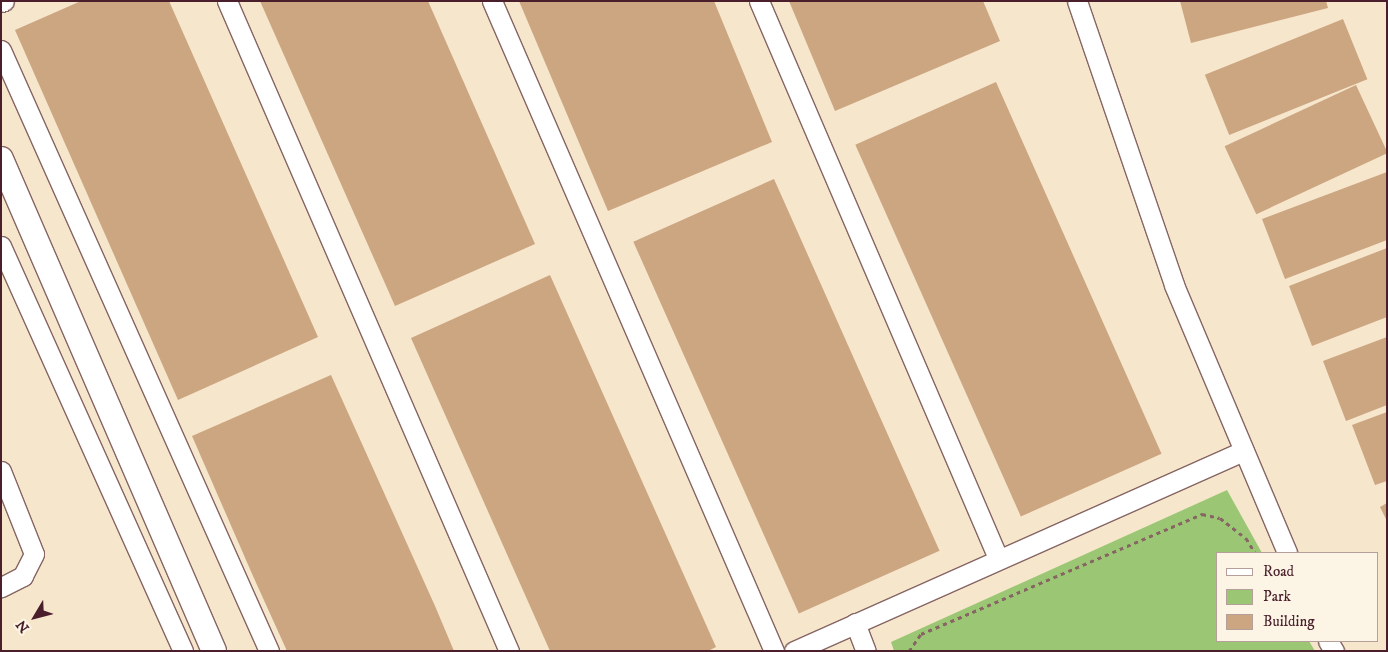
<!DOCTYPE html>
<style>
body{margin:0}
#map{position:relative;width:1388px;height:652px;overflow:hidden;background:#f6e6cc;font-family:"IM FELL DW Pica",serif}
div>[style]{position:absolute}
[style*='--x']{left:calc(var(--x)*1px);top:calc(var(--y)*1px);width:calc(var(--w)*1px);rotate:calc(var(--a)*1deg)}
.green>*{inset:0;background:#9bc775}
.building>*{inset:0;background:#cca581;transform-origin:0 0}
.path>*{height:3px;margin-top:-1.5px;transform-origin:0;background:repeating-linear-gradient(90deg,#866563 0 4px,transparent 0 8px)}
.roads{filter:drop-shadow(1px 0 #866563) drop-shadow(-1px 0 #866563) drop-shadow(0 1px #866563) drop-shadow(0 -1px #866563)}
.minor>*{height:19px;margin:-9.5px;padding:0 9.5px;transform-origin:9.5px;border-radius:9.5px;background:#fff}
.tertiary>*{height:24px;margin:-12px;padding:0 12px;transform-origin:12px;border-radius:12px;background:#fff}
span{translate:-50% -50%;white-space:nowrap;text-align:center;line-height:1.15;-webkit-text-stroke:4px #fcf5e5;paint-order:stroke}
.frame{position:absolute;inset:0;border:2px solid #4a1f2b;pointer-events:none}
.legend{position:absolute;left:1216px;top:552px;width:162px;height:90px;box-sizing:border-box;background:#fcf5e5;border:1px solid #b59f9b;margin:0;padding:6px 9px;list-style:none;font-size:15px;color:#4a1f2b}
.legend li{display:flex;align-items:center;gap:10px;height:25px}
.legend b{width:25px;border:1px solid #b59f9b}
.north{position:absolute;left:10px;top:592px;width:50px;height:50px;-webkit-text-stroke:4px #fcf5e5;paint-order:stroke;rotate:233deg;font-size:14px;font-weight:700;line-height:20px;text-align:center;color:#4a1f2b}
.north::after{content:'';display:block;margin:auto;width:18px;height:22px;background:#4a1f2b;clip-path:polygon(50% 0,100% 100%,50% 72%,0 100%)}
</style>
<div id="map">
<div class="green">
<i style="clip-path:polygon(1227px 490px,1262px 553px,1217px 553px,1217px 641px,1309px 641px,1315px 651px,894px 651px,891px 642px)"></i>
</div>
<div class="building">
<i style="clip-path:polygon(81px 1px,169px 1px,318px 337px,178px 400px,15px 30px)"></i>
<i style="clip-path:polygon(260px 1px,428px 1px,535px 244px,395px 306px)"></i>
<i style="clip-path:polygon(519px 1px,714px 1px,772px 142px,608px 211px)"></i>
<i style="clip-path:polygon(789px 1px,983px 1px,1000px 41px,835px 111px)"></i>
<i style="clip-path:polygon(1180px 1px,1326px 1px,1328px 8px,1191px 43px)"></i>
<i style="left:1343px;top:19px;width:65px;height:149px;rotate:68deg"></i>
<i style="left:996px;top:82px;width:407px;height:154px;rotate:66deg"></i>
<i style="left:1356px;top:85px;width:75px;height:145px;rotate:65deg"></i>
<i style="clip-path:polygon(1387px 172px,1387px 240px,1285px 279px,1262px 219px)"></i>
<i style="left:774px;top:179px;width:407px;height:154px;rotate:66deg"></i>
<i style="clip-path:polygon(1387px 248px,1387px 317px,1312px 346px,1289px 286px)"></i>
<i style="clip-path:polygon(550px 275px,716px 647px,708px 651px,550px 651px,411px 338px)"></i>
<i style="clip-path:polygon(1387px 337px,1387px 405px,1346px 421px,1323px 361px)"></i>
<i style="clip-path:polygon(331px 375px,435px 606px,454px 651px,287px 651px,253px 576px,192px 436px)"></i>
<i style="clip-path:polygon(1387px 412px,1387px 481px,1375px 485px,1352px 425px)"></i>
<i style="clip-path:polygon(1387px 503px,1387px 521px,1380px 507px)"></i>
</div>
<div class="path">
<i style="--x:909;--y:651;--w:21;--a:-55"></i>
<i style="--x:921;--y:634;--w:306;--a:-23.1"></i>
<i style="--x:1202;--y:514;--w:18;--a:13"></i>
<i style="--x:1220;--y:518;--w:33;--a:38"></i>
<i style="--x:1246;--y:538;--w:17;--a:59"></i>
</div>
<div class="roads">
<div class="minor">
<i style="--x:227;--y:1;--w:709;--a:66.55"></i>
<i style="--x:492;--y:1;--w:709;--a:66.55"></i>
<i style="--x:759;--y:1;--w:606;--a:66.78"></i>
<i style="--x:1077;--y:1;--w:300;--a:71.1"></i>
<i style="--x:1174;--y:285;--w:291;--a:67.1"></i>
<i style="--x:1;--y:2;--w:3;--a:-18"></i>
<i style="--x:1;--y:50;--w:658;--a:65.97"></i>
<i style="--x:1;--y:246;--w:444;--a:65.8"></i>
<i style="--x:1;--y:471;--w:89;--a:68.3"></i>
<i style="--x:34;--y:554;--w:25;--a:117"></i>
<i style="--x:23;--y:576;--w:25;--a:153"></i>
<i style="--x:855;--y:623;--w:30;--a:69"></i>
<i style="--x:1328;--y:641;--w:12;--a:59"></i>
<i style="--x:794;--y:651;--w:492;--a:-24"></i>
</div>
<div class="tertiary">
<i style="--x:1;--y:159;--w:536;--a:66.59"></i>
</div>
</div>
<div class="frame"></div>
<ul class="legend">
<li><b style="height:6px;background:#fff"></b>Road</li>
<li><b style="height:14px;background:#9bc775"></b>Park</li>
<li><b style="height:14px;background:#cca581"></b>Building</li>
</ul>
<div class="north">N</div>
</div>
